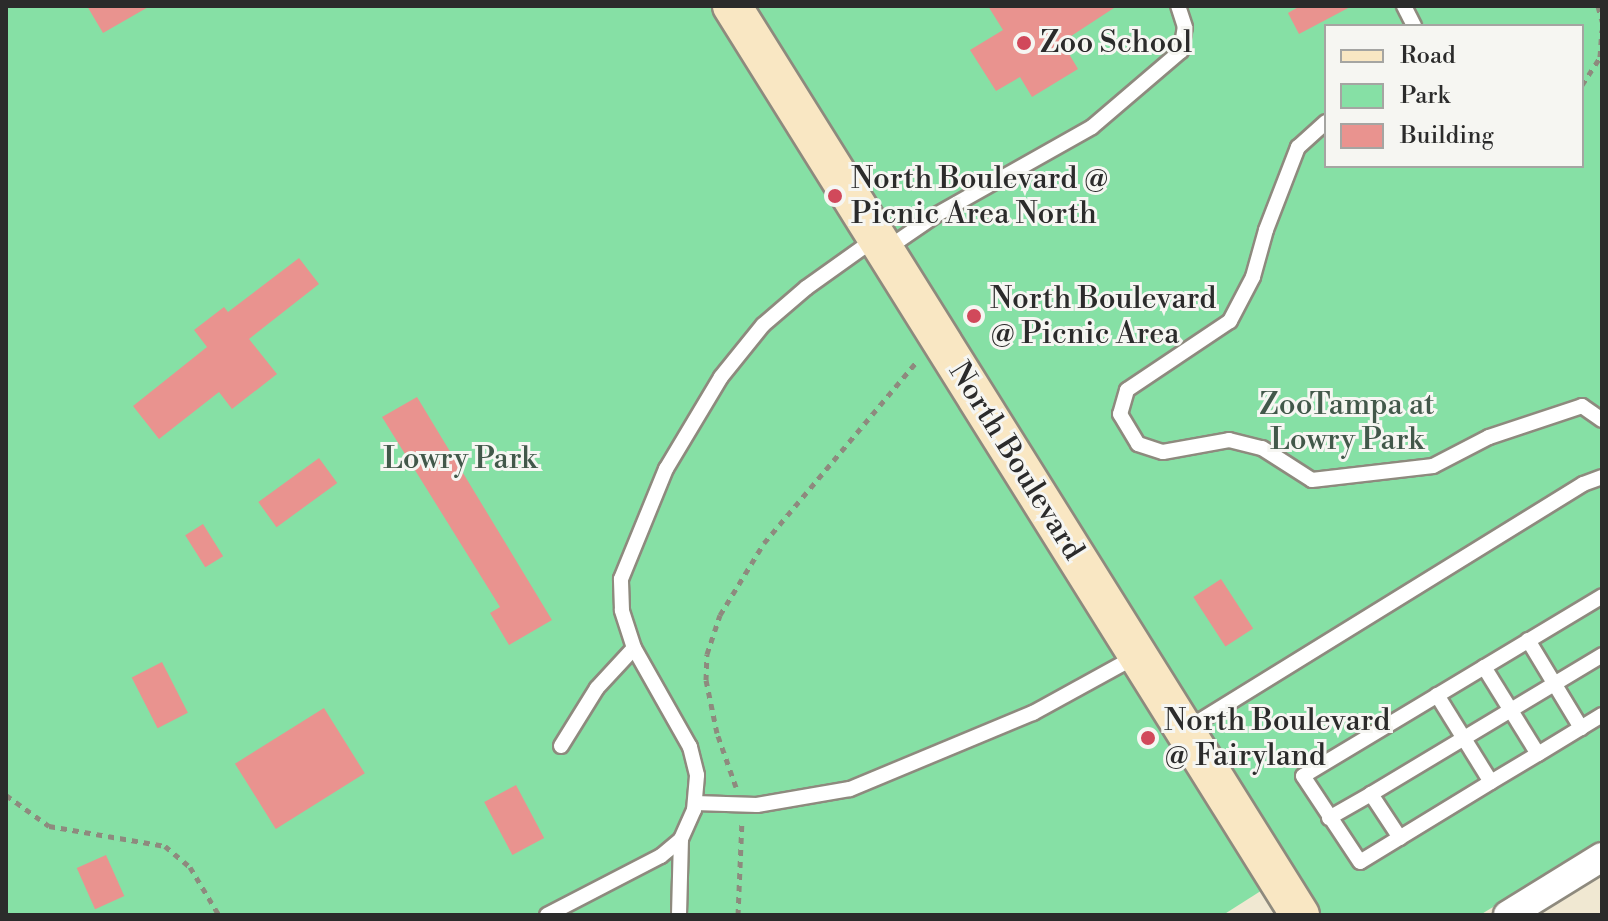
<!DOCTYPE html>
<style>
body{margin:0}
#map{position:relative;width:1608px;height:921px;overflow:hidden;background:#f0e8d2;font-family:"Libre Bodoni",serif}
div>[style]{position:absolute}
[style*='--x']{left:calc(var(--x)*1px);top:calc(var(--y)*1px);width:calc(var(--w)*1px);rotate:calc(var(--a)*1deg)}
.green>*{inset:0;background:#86e0a5}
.building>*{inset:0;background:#e9938f;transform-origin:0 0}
.path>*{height:5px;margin-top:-2.5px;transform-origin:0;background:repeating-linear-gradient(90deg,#8e8a7e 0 6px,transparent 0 12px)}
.roads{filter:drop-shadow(2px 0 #8e8a7e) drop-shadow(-2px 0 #8e8a7e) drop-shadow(0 2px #8e8a7e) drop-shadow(0 -2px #8e8a7e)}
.lane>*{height:14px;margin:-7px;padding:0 7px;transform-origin:7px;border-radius:7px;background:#fff}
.street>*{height:28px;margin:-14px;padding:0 14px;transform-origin:14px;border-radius:14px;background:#fff}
.secondary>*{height:38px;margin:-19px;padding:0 19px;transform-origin:19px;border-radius:19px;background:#f9e7c3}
.dots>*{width:22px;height:22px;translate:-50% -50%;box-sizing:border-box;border:4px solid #f6f6f2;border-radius:50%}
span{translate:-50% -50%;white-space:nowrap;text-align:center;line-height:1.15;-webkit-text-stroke:6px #f6f6f2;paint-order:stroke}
.poi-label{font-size:30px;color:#2b2b2b}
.left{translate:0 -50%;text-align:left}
.park-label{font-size:30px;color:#42584a}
.street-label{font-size:30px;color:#2b2b2b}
.frame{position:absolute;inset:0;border:8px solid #2b2b2b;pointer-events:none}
.legend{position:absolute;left:1324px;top:24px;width:260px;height:144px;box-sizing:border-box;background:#f6f6f2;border:2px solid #a5a5a2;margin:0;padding:10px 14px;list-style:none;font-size:24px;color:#2b2b2b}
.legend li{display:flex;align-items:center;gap:16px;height:40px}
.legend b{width:40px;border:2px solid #a5a5a2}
</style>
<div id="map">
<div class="green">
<i style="clip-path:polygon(6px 6px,719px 6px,1267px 887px,1223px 915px,6px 915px)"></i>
<i style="clip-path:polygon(evenodd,748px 6px,1602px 6px,1602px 840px,1480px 915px,1316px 915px,748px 6px,1326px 26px,1582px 26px,1582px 166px,1326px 166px,1326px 26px)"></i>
</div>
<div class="building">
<i style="clip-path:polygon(87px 6px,150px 6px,103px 33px)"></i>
<i style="clip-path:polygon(988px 6px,1117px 6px,1062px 42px,1078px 69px,1032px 97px,1020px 77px,996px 91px,970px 50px,1003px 30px)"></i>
<i style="clip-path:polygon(1300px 6px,1352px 6px,1299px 34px,1288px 13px)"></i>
<i style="clip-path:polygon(299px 258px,319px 284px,249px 339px,277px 374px,232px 409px,219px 392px,159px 439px,133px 406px,207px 347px,194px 330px,224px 307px,228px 312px)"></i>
<i style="clip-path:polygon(417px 397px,552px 620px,509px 645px,490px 613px,500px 607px,382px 417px)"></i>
<i style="left:319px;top:458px;width:31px;height:75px;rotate:54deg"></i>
<i style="left:203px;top:524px;width:38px;height:21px;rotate:58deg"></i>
<i style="left:1221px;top:579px;width:59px;height:33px;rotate:57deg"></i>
<i style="left:162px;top:662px;width:57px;height:34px;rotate:63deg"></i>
<i style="left:324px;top:708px;width:77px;height:105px;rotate:58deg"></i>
<i style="left:516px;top:785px;width:60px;height:36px;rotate:62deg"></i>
<i style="left:106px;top:855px;width:45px;height:32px;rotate:66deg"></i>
</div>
<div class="path">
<i style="--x:1598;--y:6;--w:16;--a:75"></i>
<i style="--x:1582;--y:85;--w:33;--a:-57"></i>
<i style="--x:1600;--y:57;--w:27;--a:-86"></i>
<i style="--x:736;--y:787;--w:57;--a:-109.4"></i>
<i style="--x:717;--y:733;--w:54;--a:-101.7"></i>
<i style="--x:706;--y:680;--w:26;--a:-88"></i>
<i style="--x:707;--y:654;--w:41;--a:-71.6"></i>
<i style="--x:720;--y:615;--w:84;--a:-58.6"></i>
<i style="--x:764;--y:543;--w:239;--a:-49.9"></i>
<i style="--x:6;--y:795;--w:53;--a:35.8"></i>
<i style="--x:49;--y:826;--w:118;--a:9.8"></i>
<i style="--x:165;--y:846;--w:33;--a:40"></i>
<i style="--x:190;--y:867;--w:56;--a:58.9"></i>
<i style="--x:738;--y:915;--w:95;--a:-87.6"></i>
</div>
<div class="roads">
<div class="lane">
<i style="--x:1404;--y:6;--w:22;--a:63"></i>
<i style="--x:1326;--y:122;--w:38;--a:138"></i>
<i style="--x:1298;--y:147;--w:89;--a:111.1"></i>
<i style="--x:1266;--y:230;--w:49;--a:105.5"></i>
<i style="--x:1253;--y:277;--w:50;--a:117.6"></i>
<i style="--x:1230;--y:321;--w:124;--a:146.2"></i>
<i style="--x:1127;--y:390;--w:25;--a:106"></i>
<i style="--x:1120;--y:414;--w:35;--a:59"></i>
<i style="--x:1138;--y:444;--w:26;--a:18"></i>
<i style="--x:1163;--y:452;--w:67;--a:-10.3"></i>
<i style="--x:1229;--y:440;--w:34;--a:14"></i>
<i style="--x:1262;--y:448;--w:59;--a:32.6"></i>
<i style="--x:1312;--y:480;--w:122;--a:-6.6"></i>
<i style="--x:1433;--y:466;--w:63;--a:-27.4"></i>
<i style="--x:1489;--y:437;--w:98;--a:-18.4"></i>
<i style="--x:1582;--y:406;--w:24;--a:35"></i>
<i style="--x:885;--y:250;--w:62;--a:-34.5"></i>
<i style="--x:936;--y:215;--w:179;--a:-29.4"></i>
<i style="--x:1092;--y:127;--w:117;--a:-40.5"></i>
<i style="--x:1181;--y:51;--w:24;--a:-81"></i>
<i style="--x:1185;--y:27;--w:22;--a:-108"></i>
<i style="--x:1528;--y:640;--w:103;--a:58.9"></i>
<i style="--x:1484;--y:667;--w:102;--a:58.2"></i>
<i style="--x:1538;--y:754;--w:75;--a:-31.4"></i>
<i style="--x:1437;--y:695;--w:102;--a:58.2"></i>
<i style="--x:1491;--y:782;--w:55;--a:-30.8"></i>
<i style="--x:1185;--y:730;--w:468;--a:-31.7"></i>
<i style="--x:1583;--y:484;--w:20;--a:-20"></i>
<i style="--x:561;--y:746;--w:68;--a:-58.2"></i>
<i style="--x:597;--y:688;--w:54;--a:-47.2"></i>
<i style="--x:1491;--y:782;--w:153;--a:148.6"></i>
<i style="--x:1360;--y:862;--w:103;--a:-123.5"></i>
<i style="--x:1303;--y:776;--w:349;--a:-31"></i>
<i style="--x:695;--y:803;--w:62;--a:1.8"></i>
<i style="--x:757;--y:805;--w:94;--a:-9.8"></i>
<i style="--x:850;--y:789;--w:198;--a:-22.6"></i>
<i style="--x:1033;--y:713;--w:116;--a:-28.8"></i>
<i style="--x:1329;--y:818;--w:48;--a:-29.7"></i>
<i style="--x:1400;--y:838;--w:53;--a:-123.4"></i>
<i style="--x:1371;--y:794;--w:270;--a:-31"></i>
<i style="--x:547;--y:915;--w:128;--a:-27.4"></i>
<i style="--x:661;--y:856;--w:26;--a:-40"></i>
<i style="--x:679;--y:915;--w:76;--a:-88.5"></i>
<i style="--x:681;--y:839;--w:32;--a:-66"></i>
<i style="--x:694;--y:810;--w:35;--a:-85"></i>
<i style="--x:697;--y:775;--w:29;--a:-104"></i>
<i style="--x:690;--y:747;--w:114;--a:-119.5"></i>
<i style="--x:634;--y:648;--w:40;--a:-108"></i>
<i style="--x:622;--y:610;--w:31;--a:-92"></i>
<i style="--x:621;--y:579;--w:119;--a:-67.8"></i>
<i style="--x:666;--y:469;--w:107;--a:-59.1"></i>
<i style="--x:721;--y:377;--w:67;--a:-51.1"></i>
<i style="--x:763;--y:325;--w:57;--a:-40.7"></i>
<i style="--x:806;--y:288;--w:86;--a:-35.5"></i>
</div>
<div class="street">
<i style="--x:1508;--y:915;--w:110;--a:-31.7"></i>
</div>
<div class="secondary">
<i style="--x:732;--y:6;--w:1072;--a:58"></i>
</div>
</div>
<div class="dots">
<i style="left:1024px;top:43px;background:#d1495b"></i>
<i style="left:835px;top:196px;background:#d1495b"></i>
<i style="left:974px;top:316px;background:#d1495b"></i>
<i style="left:1148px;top:738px;background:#d1495b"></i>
</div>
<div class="poi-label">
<span class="left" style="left:1040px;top:43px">Zoo School</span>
<span class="left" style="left:851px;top:196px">North Boulevard @<br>Picnic Area North</span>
<span class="left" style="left:990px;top:316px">North Boulevard<br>@ Picnic Area</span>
<span class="left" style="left:1164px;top:738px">North Boulevard<br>@ Fairyland</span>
</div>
<div class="park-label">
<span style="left:1347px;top:422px">ZooTampa at<br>Lowry Park</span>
<span style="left:460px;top:459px">Lowry Park</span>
</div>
<div class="street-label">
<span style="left:1016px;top:461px;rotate:58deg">North Boulevard</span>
</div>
<div class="frame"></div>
<ul class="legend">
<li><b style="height:10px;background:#f9e7c3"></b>Road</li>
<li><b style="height:22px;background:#86e0a5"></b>Park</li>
<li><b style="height:22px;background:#e9938f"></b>Building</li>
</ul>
</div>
